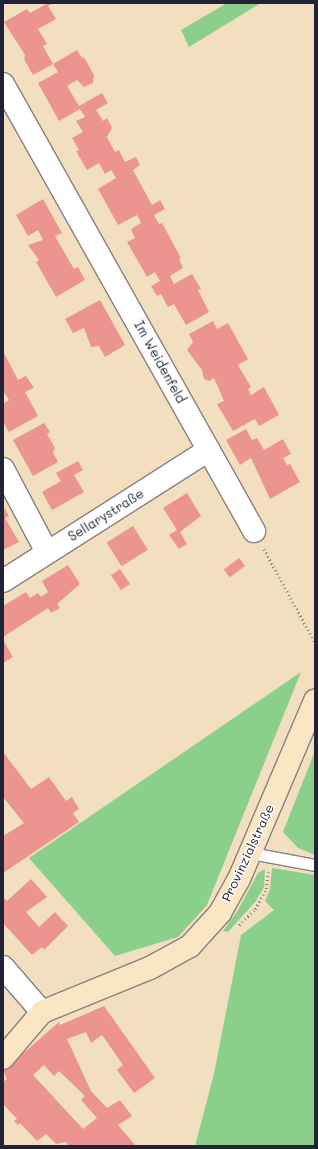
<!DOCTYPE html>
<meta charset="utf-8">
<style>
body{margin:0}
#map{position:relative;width:318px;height:1149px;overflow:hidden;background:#f1dfc0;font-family:Mali,sans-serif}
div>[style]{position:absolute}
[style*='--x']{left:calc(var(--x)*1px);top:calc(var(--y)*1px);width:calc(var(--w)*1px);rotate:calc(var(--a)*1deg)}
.green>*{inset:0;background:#8bd08a}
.building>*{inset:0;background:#ec9590;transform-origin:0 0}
.path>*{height:2.5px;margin-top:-1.25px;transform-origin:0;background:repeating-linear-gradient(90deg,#8a807e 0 1px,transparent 0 4px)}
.roads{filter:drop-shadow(1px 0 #8a807e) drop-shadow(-1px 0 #8a807e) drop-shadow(0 1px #8a807e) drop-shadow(0 -1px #8a807e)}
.service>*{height:11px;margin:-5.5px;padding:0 5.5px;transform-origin:5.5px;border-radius:5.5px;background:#fff}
.minor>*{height:22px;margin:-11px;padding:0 11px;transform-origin:11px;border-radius:11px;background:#fff}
.secondary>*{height:22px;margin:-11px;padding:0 11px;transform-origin:11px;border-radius:11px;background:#fbe6c4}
span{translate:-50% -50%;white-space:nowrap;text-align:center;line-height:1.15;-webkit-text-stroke:3px #fff;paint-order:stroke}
.street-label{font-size:13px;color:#22223b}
.frame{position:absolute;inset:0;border:4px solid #22223b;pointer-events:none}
</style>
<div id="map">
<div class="green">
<i style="clip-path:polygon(227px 3px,261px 3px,189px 47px,181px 30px)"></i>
<i style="clip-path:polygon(301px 672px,207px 905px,178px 937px,115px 956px,29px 858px)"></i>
<i style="clip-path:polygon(315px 751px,315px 855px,298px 848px,283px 832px)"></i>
<i style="clip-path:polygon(272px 868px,315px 875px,315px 1146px,195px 1146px,214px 1074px,241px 935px,274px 910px,265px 901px,270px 889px)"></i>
<i style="clip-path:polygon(265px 869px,264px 887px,256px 901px,228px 932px,223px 931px,238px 910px,258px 873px)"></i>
</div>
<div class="building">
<i style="clip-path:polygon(48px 3px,53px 3px,48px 6px,56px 19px,38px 29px,47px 44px,43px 46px,53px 64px,77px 50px,82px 58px,84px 57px,94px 75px,93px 83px,84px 87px,77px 80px,67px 86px,79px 106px,102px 93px,108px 103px,96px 110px,103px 121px,107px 118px,112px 128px,107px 137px,115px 152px,119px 150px,125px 162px,136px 157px,140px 165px,133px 170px,152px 205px,160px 200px,165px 209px,154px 215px,159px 224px,162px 223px,181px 258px,179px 259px,183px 268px,170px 276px,174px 284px,192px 274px,201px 289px,198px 290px,209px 312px,186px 325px,174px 304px,168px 307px,161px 294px,157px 296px,151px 286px,160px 281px,155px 272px,147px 277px,127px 242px,135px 238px,131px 229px,141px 223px,137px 215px,118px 225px,98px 189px,116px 178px,111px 170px,105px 174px,99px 163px,87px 170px,76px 151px,79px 150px,72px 138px,83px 132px,76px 121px,85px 117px,80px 109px,59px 121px,38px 83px,58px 72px,53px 64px,33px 75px,24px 59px,25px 55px,4px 22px,27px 9px,30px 13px)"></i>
<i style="clip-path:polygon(43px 199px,62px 233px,55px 236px,74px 269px,78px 267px,85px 280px,56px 297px,36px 262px,39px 260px,28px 245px,43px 240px,38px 230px,28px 236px,16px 215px)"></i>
<i style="clip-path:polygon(100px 300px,125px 345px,105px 357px,99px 346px,91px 347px,84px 328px,73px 333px,65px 319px)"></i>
<i style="clip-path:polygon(213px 321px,217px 329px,228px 323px,248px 359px,238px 365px,251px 387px,248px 389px,251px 395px,264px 387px,279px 415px,259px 426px,255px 419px,233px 431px,217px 404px,224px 401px,218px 387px,214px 378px,209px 381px,204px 379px,202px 370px,187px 350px,193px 342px,189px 334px)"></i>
<i style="clip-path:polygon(3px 351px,18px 380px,26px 376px,34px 388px,25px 392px,38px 416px,9px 432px,3px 422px,3px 404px,9px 400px,3px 391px)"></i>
<i style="clip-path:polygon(44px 423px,50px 432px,47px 434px,55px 448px,53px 453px,58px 462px,33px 476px,13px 440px)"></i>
<i style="clip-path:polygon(246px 429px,252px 440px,257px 438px,264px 450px,283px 439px,291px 454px,283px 458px,287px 465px,290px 464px,300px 482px,270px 499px,251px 458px,240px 465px,226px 440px)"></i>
<i style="clip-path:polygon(78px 461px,83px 470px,74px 475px,84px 492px,52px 510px,42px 492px,61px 481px,56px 473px)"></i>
<i style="clip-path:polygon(187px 493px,201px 516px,180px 532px,187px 544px,179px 549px,169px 535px,177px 530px,163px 508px)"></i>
<i style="clip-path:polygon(3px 506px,9px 516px,5px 518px,19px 542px,3px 550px)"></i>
<i style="left:133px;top:526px;width:28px;height:31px;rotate:58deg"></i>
<i style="left:239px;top:558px;width:10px;height:19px;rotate:53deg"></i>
<i style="clip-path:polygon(68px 565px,80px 584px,57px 604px,60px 608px,51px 613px,48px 608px,3px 637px,3px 606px,26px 592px,30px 598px,38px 593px,41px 597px,48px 592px,42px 581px)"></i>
<i style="left:120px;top:569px;width:18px;height:11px;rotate:56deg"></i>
<i style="clip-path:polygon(3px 640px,13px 657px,3px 663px)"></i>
<i style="clip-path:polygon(3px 752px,31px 789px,49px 777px,66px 801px,72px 797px,79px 809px,73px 813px,79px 822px,3px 873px,3px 836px,24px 823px,3px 797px)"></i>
<i style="clip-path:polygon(31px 879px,47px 897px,26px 912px,39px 927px,55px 912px,68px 926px,44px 950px,42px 947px,32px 955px,3px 923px,3px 897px,7px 901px)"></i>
<i style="clip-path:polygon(evenodd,104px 1006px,155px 1078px,134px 1093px,117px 1070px,123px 1065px,102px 1035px,91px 1043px,86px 1032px,67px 1039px,91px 1091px,107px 1108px,120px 1100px,132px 1116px,118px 1125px,136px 1146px,68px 1146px,66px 1142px,56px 1144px,46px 1134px,37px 1141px,20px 1123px,18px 1125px,14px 1121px,17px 1119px,3px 1104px,3px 1082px,7px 1079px,3px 1071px,59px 1022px,60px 1025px,104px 1006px,44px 1065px,54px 1076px,59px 1071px,85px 1096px,81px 1100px,97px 1118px,83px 1129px,33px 1075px,44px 1065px)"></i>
</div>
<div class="path">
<i style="--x:264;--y:549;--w:106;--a:61.3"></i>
<i style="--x:239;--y:925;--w:23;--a:-45"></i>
<i style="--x:255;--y:909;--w:23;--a:-61"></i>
<i style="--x:266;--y:889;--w:17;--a:-83"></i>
</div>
<div class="roads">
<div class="service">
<i style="--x:251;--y:853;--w:65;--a:10.6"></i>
</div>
<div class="minor">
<i style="--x:3;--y:84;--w:513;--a:60.68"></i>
<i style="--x:3;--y:469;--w:94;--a:62.1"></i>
<i style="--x:3;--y:581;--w:244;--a:-32.5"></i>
<i style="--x:3;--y:967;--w:60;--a:49.1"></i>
</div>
<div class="secondary">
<i style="--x:3;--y:1058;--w:60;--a:-49.7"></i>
<i style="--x:42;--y:1012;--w:117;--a:-22.2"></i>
<i style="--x:150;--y:968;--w:46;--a:-28.8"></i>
<i style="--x:190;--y:946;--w:45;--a:-47.7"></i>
<i style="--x:220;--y:913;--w:39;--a:-61"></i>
<i style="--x:239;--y:879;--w:194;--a:-66.9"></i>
</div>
</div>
<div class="street-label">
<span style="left:160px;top:362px;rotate:61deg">Im Weidenfeld</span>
<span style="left:106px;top:515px;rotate:-32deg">Sellarystraße</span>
<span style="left:248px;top:853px;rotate:-65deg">Provinzialstraße</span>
</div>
<div class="frame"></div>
</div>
